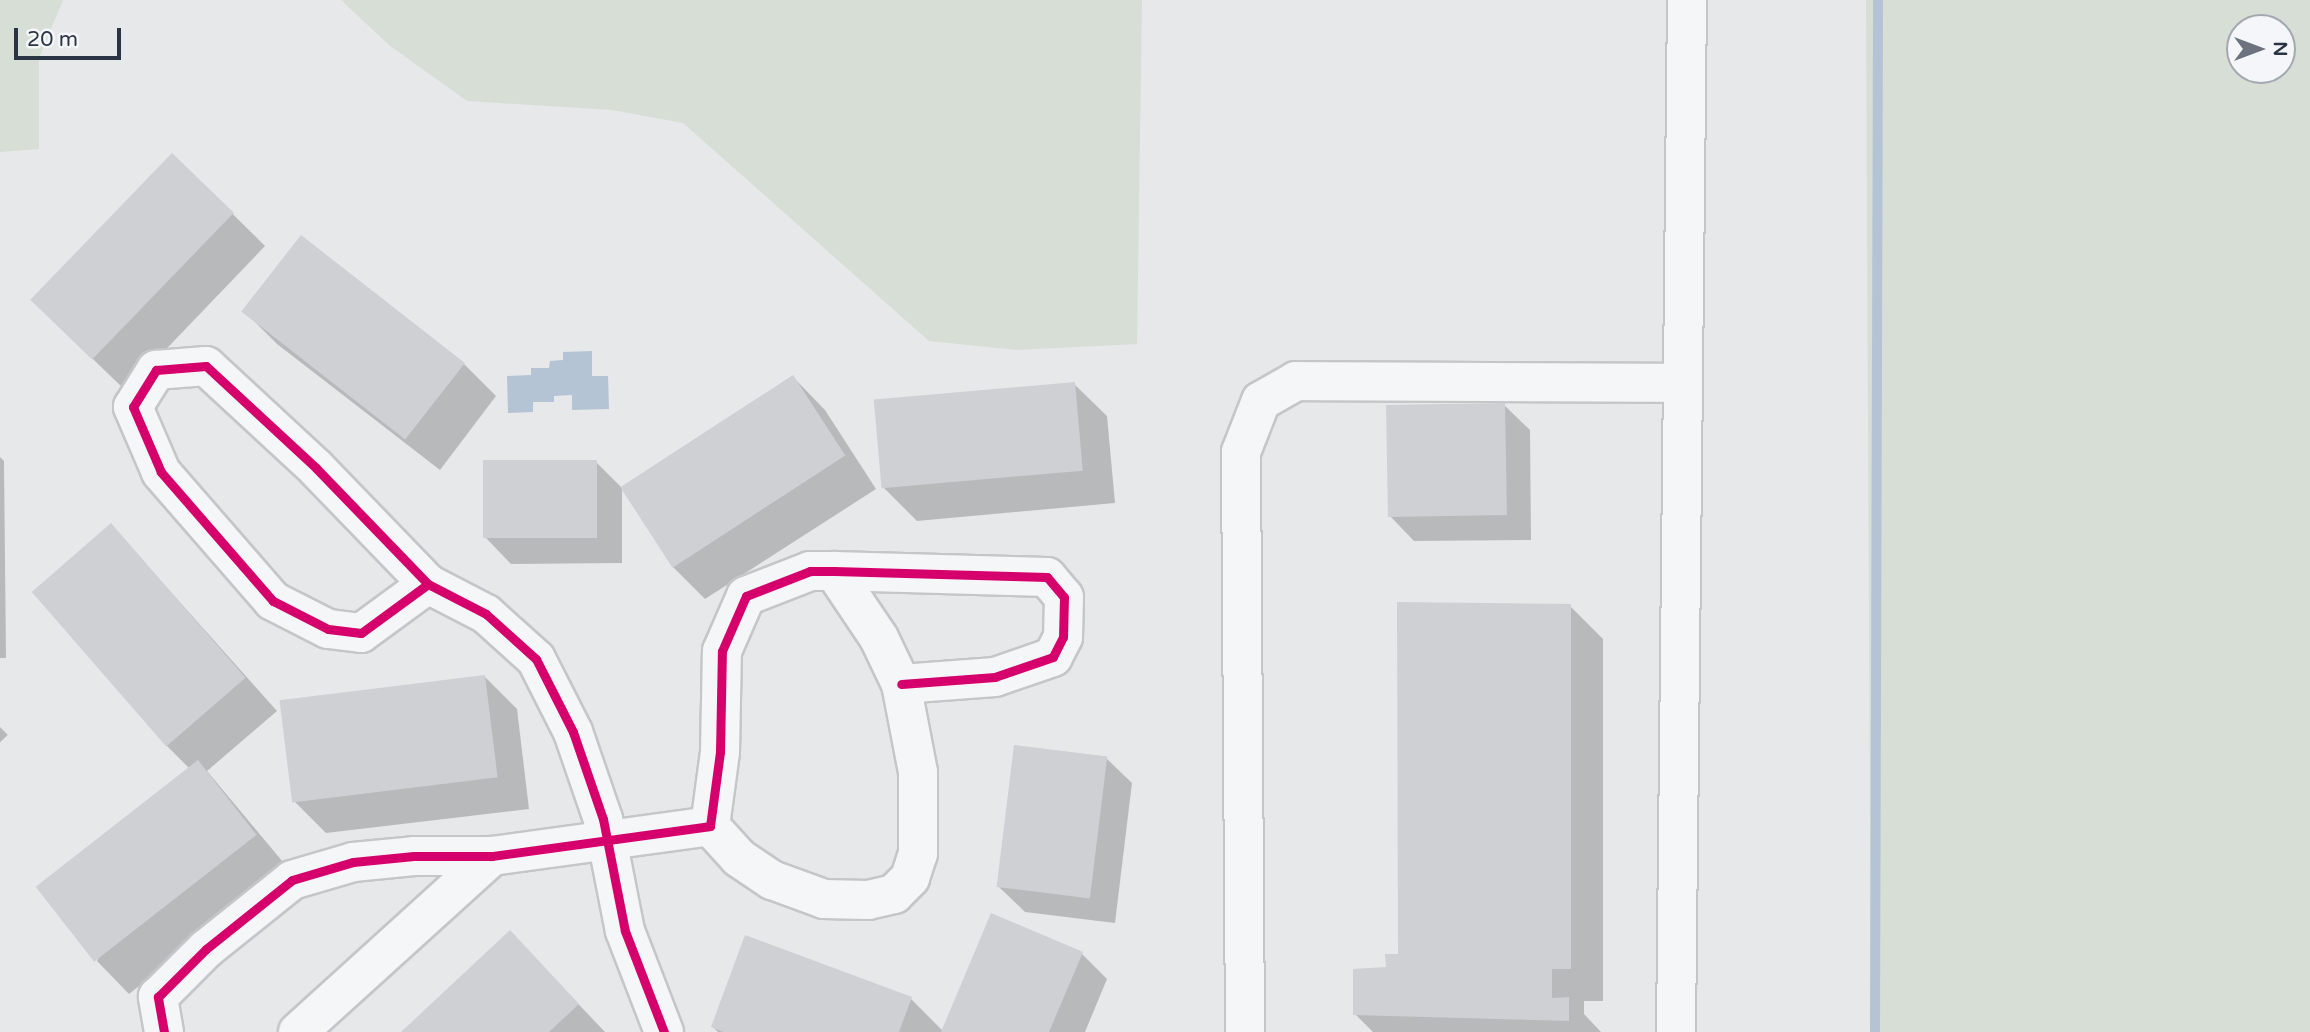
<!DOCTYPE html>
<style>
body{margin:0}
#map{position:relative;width:2310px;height:1032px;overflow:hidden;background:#e6e8ea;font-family:"Varela Round",sans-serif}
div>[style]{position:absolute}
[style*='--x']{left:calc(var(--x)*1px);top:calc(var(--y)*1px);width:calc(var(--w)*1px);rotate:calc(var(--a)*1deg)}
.green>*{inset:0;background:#d6ded6}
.water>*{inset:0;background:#b4c4d5}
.shadow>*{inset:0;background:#0003;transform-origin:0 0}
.stream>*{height:10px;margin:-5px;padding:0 5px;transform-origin:5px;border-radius:5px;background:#b4c4d5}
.building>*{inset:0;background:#ced0d3;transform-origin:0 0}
.roads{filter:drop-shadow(2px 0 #c4c6c8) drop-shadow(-2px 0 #c4c6c8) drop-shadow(0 2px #c4c6c8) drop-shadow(0 -2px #c4c6c8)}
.minor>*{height:38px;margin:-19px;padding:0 19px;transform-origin:19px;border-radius:19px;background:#f5f6f7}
.cycleway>*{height:9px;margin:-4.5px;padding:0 4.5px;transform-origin:4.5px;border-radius:4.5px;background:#d6006c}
span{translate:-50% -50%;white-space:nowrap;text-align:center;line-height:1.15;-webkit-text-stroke:6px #f4f6f9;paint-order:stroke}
.north{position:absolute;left:2226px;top:14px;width:70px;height:70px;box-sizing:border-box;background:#f4f6f9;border:2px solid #a4a8b1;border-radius:50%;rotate:90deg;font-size:19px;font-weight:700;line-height:28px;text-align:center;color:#2b3445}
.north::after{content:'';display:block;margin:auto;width:24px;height:32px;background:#6c737f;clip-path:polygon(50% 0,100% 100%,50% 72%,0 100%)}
.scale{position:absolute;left:14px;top:28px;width:107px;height:32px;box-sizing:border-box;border:4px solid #2b3445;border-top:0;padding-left:9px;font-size:21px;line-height:24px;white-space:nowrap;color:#2b3445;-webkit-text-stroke:5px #f4f6f9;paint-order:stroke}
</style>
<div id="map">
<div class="green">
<i style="clip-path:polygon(0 0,63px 0,39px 58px,39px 149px,0 152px)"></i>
<i style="clip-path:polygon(341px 0,1142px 0,1137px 344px,1017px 350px,929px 341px,683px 123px,612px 110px,467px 101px,389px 45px)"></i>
<i style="clip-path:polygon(evenodd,1866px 0,2310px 0,2310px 1032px,1871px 1032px,1866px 0,2240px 28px,2282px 28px,2282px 70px,2240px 70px,2240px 28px)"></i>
</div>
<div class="water">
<i style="clip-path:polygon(592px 351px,592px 376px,608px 376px,609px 409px,572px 410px,572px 395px,554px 396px,554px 402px,533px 402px,533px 412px,508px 413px,507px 376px,531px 375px,531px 368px,549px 368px,550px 361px,563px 360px,563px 352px)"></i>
</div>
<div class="shadow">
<i style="clip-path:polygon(173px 155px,265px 246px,126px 391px,66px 333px)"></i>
<i style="clip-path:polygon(244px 311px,464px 364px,496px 396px,440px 470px,277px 344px)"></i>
<i style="clip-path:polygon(793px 377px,825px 410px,876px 489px,705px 599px,673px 567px)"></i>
<i style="clip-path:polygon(1074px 384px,1107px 416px,1115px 503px,917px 521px,884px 488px)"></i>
<i style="clip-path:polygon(1504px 405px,1530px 430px,1531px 540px,1414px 541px,1389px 515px)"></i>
<i style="clip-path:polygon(0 457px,4px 461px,6px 658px,0 658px)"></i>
<i style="clip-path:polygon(596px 462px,622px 488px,622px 563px,511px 564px,486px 538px)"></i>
<i style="clip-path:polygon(111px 525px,277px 711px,207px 771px,288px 868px,129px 994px,97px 961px,190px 769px,167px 746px)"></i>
<i style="clip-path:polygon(1570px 606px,1603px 639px,1603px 1001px,1584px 1001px,1584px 1014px,1601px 1032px,1373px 1032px,1355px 1014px,1400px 956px)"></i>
<i style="clip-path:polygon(484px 676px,517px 709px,529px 809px,326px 833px,293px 800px)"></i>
<i style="left:0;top:727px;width:11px;height:203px;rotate:45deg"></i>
<i style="clip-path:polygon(1106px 758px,1132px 783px,1115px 923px,1025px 912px,999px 887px)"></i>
<i style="clip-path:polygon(510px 932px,605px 1032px,404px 1032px)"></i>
<i style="clip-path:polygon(1082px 954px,1107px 979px,1085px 1032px,718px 1032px,713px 1027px,911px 999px,943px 1031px)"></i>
</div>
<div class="stream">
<i style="--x:1875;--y:1032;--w:1032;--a:-89.83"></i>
</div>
<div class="building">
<i style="left:172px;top:153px;width:86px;height:204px;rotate:44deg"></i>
<i style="left:301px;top:235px;width:208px;height:97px;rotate:38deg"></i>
<i style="left:793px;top:375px;width:96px;height:206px;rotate:57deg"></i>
<i style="left:1075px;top:382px;width:89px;height:202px;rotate:85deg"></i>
<i style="left:1505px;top:403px;width:112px;height:119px;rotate:89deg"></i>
<i style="left:597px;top:460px;width:78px;height:114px;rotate:90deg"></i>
<i style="left:111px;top:523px;width:205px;height:105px;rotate:49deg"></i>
<i style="clip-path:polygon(1397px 602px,1571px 604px,1571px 969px,1552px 969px,1552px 998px,1569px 997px,1569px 1021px,1353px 1015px,1353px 969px,1386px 967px,1385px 954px,1398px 954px)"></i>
<i style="left:485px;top:675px;width:103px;height:207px;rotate:83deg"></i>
<i style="left:1014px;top:745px;width:94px;height:143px;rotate:7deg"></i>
<i style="left:198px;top:760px;width:95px;height:206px;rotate:52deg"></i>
<i style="clip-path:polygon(991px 913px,1083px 952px,1049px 1032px,941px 1032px)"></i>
<i style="clip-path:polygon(510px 930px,579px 1004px,549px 1032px,401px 1032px)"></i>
<i style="clip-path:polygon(745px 935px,912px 997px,899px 1032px,723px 1032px,711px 1027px)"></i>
</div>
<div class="roads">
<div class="minor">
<i style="--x:428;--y:584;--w:83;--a:143.8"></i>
<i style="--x:361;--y:633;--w:33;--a:-173"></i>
<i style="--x:328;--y:629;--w:62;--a:-153"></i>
<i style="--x:273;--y:601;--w:171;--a:-131"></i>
<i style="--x:161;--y:472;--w:71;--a:-113.3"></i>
<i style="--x:133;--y:407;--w:44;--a:-58.1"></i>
<i style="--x:156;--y:370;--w:50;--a:-4.6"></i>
<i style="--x:206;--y:366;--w:150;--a:42.8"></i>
<i style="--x:316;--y:468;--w:161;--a:46"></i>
<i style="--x:428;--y:584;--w:65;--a:27.3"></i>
<i style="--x:486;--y:614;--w:67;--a:42"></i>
<i style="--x:536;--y:659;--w:82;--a:63.1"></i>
<i style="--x:573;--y:732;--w:92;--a:71"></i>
<i style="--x:603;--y:819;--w:114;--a:78.9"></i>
<i style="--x:625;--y:931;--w:108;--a:68.9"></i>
<i style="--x:710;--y:826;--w:43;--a:47.8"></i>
<i style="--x:739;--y:858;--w:40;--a:34"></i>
<i style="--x:772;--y:880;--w:55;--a:20.1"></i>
<i style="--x:824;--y:899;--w:44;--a:1.3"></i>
<i style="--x:868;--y:900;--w:27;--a:-13"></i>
<i style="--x:894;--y:894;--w:23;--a:-45"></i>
<i style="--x:910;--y:878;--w:25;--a:-72"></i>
<i style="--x:918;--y:854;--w:82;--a:-90"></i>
<i style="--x:918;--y:772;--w:90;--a:-100.9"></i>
<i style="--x:901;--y:684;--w:51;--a:-115.6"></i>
<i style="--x:879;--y:638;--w:81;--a:-123.9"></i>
<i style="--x:164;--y:1032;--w:36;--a:-100"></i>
<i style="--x:158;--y:997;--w:68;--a:-45"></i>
<i style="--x:206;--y:949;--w:110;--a:-38.7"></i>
<i style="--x:292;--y:880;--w:64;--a:-16.4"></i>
<i style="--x:353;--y:862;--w:61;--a:-5.6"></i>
<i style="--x:414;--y:856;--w:78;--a:0"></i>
<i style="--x:492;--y:856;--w:220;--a:-7.8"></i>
<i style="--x:710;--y:826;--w:75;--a:-82.3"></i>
<i style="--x:720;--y:752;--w:101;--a:-88.9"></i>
<i style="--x:722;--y:651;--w:60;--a:-66.4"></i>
<i style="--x:746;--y:596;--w:69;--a:-21.3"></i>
<i style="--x:810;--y:571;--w:24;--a:0"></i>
<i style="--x:834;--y:571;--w:213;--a:1.6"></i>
<i style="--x:1047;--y:577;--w:26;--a:50"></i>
<i style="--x:1064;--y:597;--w:40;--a:91.4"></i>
<i style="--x:1063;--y:637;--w:22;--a:117"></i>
<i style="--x:1053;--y:657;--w:61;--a:161"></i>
<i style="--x:995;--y:677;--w:94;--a:175.7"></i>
<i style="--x:298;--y:1032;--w:262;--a:-42.2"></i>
<i style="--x:1245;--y:1032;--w:580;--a:-90.4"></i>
<i style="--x:1241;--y:452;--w:55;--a:-68.6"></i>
<i style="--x:1261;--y:401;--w:40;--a:-29.7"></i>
<i style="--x:1296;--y:381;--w:385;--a:0.3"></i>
<i style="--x:1676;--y:1032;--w:1032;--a:-89.39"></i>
</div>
</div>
<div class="cycleway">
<i style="--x:428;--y:584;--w:83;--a:143.8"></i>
<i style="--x:361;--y:633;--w:33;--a:-173"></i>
<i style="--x:328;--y:629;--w:62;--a:-153"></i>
<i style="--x:273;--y:601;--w:171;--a:-131"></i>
<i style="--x:161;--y:472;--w:71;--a:-113.3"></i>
<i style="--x:133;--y:407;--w:44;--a:-58.1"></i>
<i style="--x:156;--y:370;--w:50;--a:-4.6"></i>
<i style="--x:206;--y:366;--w:150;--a:42.8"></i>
<i style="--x:316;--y:468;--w:161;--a:46"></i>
<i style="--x:428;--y:584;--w:65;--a:27.3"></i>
<i style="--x:486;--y:614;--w:67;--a:42"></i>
<i style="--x:536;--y:659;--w:82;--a:63.1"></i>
<i style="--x:573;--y:732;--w:92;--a:71"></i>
<i style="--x:603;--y:819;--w:114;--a:78.9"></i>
<i style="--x:625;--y:931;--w:108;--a:68.9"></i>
<i style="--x:164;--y:1032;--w:36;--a:-100"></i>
<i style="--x:158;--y:997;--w:68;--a:-45"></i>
<i style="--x:206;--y:949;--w:110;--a:-38.7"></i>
<i style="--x:292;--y:880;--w:64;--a:-16.4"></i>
<i style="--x:353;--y:862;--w:61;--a:-5.6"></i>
<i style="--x:414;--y:856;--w:78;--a:0"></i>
<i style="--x:492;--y:856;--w:220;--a:-7.8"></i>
<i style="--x:710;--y:826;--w:75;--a:-82.3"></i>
<i style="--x:720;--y:752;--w:101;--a:-88.9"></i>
<i style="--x:722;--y:651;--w:60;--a:-66.4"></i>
<i style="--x:746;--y:596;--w:69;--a:-21.3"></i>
<i style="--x:810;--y:571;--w:24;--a:0"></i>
<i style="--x:834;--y:571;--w:213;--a:1.6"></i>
<i style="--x:1047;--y:577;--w:26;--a:50"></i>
<i style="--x:1064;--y:597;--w:40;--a:91.4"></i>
<i style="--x:1063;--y:637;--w:22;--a:117"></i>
<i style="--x:1053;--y:657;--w:61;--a:161"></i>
<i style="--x:995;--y:677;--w:94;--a:175.7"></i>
</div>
<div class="north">N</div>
<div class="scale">20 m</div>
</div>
